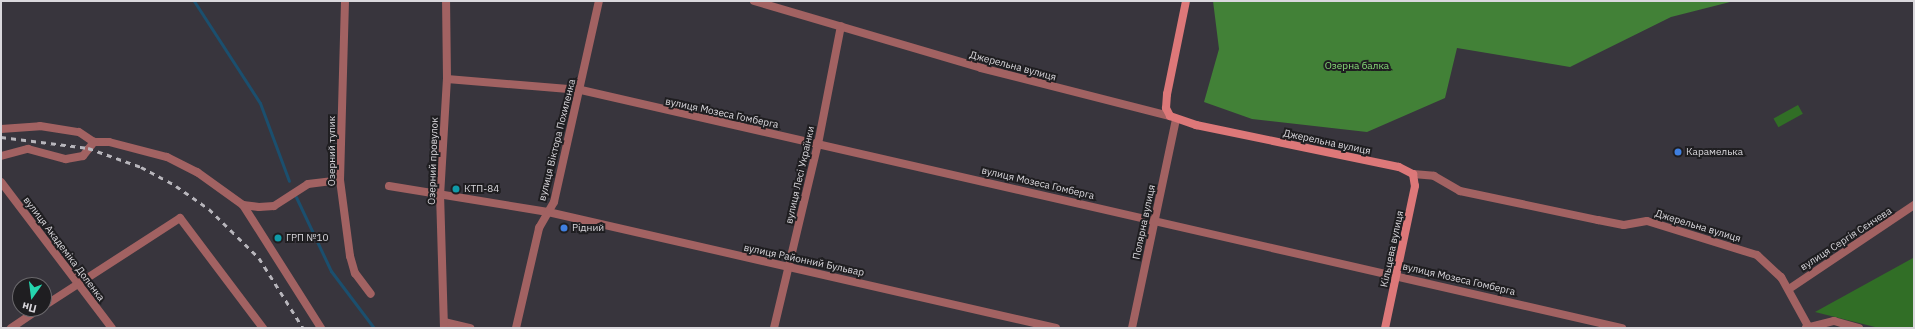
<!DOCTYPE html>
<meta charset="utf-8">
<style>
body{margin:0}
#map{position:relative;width:1915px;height:329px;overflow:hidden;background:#38353d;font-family:"IBM Plex Sans",sans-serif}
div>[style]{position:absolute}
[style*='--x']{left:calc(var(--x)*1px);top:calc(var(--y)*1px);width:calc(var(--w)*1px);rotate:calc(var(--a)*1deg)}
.green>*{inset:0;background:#316e26;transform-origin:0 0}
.forest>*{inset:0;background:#428137}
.stream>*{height:3px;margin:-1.5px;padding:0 1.5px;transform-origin:1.5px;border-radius:1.5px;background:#1b4f6e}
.minor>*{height:8px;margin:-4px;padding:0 4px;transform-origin:4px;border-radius:4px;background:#a26262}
.tertiary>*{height:8px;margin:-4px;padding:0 4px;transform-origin:4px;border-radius:4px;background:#a26262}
.secondary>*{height:8px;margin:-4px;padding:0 4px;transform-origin:4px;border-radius:4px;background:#dd7879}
.rail>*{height:3px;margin-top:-1.5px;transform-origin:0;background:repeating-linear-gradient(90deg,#b8b6bc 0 5px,transparent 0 10px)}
.dots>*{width:11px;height:11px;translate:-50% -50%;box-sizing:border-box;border:2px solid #1f1e21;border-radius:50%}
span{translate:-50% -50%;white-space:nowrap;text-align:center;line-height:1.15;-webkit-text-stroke:4px #1f1e21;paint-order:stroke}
.street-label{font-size:10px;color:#dad8dd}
.park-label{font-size:10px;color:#86d977}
.poi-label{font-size:10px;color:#dad8dd}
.left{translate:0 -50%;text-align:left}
.frame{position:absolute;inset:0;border:2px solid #dad8dd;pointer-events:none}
.north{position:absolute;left:12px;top:277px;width:40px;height:40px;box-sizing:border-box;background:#1f1e21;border:1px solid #6a686c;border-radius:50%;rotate:194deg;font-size:11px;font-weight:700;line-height:16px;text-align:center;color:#dad8dd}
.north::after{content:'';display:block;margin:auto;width:14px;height:18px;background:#25d5ae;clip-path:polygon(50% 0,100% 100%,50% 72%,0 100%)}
</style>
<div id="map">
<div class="green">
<i style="left:1798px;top:105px;width:10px;height:28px;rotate:61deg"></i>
<i style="clip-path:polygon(1913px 258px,1914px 328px,1879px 328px,1815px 312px)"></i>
</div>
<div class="forest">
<i style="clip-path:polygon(1213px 1px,1734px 1px,1671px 17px,1570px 67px,1457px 48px,1445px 98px,1367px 132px,1252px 119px,1204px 102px,1219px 49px)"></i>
</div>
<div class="stream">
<i style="--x:194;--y:1;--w:121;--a:57.1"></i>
<i style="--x:260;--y:103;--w:83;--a:69.6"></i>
<i style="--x:296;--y:197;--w:82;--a:64.7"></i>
<i style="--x:331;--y:271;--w:71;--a:53"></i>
</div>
<div class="minor">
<i style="--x:345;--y:1;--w:179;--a:91.6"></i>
<i style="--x:340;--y:180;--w:77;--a:82.5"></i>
<i style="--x:350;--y:256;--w:18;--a:74"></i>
<i style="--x:355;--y:273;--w:26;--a:53"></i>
<i style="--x:447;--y:79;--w:134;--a:4.7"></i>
<i style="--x:581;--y:90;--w:1068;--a:12.88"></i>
<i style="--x:1;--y:129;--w:39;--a:-4"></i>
<i style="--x:40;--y:126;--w:39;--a:9"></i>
<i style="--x:79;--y:132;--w:18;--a:34"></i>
<i style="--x:94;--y:142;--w:15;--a:0"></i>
<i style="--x:109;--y:142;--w:60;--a:14.5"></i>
<i style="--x:167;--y:157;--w:34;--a:27"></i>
<i style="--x:197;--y:172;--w:57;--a:35.7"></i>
<i style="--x:243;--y:205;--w:16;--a:7"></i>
<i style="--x:259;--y:207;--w:15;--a:-4"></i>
<i style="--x:274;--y:206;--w:40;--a:-32.9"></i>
<i style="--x:308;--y:184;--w:32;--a:-7"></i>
<i style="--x:1;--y:156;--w:28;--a:-15"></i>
<i style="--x:28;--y:149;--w:39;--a:15"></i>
<i style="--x:66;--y:159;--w:17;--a:-10"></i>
<i style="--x:83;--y:156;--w:18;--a:-52"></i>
<i style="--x:1413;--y:174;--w:21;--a:5"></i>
<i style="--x:1434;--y:176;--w:30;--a:30"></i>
<i style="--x:1460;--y:191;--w:141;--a:11.9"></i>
<i style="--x:1598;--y:220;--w:26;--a:11"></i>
<i style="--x:1624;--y:225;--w:23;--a:-10"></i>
<i style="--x:1647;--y:221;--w:115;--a:17.2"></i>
<i style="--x:1757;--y:255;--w:33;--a:43"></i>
<i style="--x:1781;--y:277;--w:56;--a:61.1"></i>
<i style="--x:1;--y:182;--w:183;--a:52.8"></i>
<i style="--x:389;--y:186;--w:161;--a:9.3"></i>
<i style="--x:548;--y:212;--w:521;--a:12.86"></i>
<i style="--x:243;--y:205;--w:146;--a:57.6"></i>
<i style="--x:1789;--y:289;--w:151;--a:-33.9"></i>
<i style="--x:44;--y:306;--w:162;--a:-32.9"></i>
<i style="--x:180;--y:218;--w:138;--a:53"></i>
<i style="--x:444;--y:322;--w:27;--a:13"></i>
<i style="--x:11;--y:328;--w:34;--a:-34"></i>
<i style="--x:444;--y:328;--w:132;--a:-91.7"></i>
<i style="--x:440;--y:196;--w:117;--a:-86.6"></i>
<i style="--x:447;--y:79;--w:78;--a:-90.7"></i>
<i style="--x:516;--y:328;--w:103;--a:-77"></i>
<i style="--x:539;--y:228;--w:30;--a:-60"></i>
<i style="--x:554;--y:202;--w:206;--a:-77.4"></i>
<i style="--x:774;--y:328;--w:189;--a:-76.6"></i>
<i style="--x:818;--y:144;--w:120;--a:-79"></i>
<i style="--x:1132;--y:328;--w:213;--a:-78.1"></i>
</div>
<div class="tertiary">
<i style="--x:754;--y:1;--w:237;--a:16.4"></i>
<i style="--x:981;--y:68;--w:195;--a:14.3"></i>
<i style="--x:1806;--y:328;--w:29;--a:-14"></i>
<i style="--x:1834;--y:321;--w:26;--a:16"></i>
</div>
<div class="secondary">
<i style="--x:1186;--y:1;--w:95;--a:101.5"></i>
<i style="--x:1167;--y:94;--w:14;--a:94"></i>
<i style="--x:1166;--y:108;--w:9;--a:63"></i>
<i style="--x:1170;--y:116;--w:28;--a:19"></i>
<i style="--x:1196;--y:125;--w:207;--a:11.7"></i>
<i style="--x:1399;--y:167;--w:16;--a:27"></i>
<i style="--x:1413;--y:174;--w:12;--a:81"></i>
<i style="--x:1415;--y:186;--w:145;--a:101.9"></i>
</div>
<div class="rail">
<i style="--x:1;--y:137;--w:88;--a:7.2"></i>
<i style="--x:88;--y:148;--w:56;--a:19.7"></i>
<i style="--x:141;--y:167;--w:40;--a:28"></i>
<i style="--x:176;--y:186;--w:40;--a:34.9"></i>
<i style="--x:209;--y:209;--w:70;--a:44.4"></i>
<i style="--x:259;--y:258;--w:83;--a:57.8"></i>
</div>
<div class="dots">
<i style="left:1678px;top:152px;background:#3f7fe0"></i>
<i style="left:456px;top:189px;background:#0f9aa8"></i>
<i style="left:564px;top:228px;background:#3f7fe0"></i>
<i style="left:278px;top:238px;background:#0f9aa8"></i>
</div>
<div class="street-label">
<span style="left:1013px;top:66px;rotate:15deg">Джерельна вулиця</span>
<span style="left:722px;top:113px;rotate:12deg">вулиця Мозеса Гомберга</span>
<span style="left:557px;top:140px;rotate:-76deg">вулиця Віктора Похиленка</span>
<span style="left:1327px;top:142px;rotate:12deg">Джерельна вулиця</span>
<span style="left:332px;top:151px;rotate:-90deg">Озерний тупик</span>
<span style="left:433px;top:161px;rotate:-88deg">Озерний провулок</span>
<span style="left:800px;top:175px;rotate:-77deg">вулиця Лесі Українки</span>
<span style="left:1038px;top:183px;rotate:13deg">вулиця Мозеса Гомберга</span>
<span style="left:1144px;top:222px;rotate:-78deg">Полярна вулиця</span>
<span style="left:1698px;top:226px;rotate:17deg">Джерельна вулиця</span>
<span style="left:1846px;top:239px;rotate:-33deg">вулиця Сергія Сєнчева</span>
<span style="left:64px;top:249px;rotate:53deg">вулиця Академіка Доленка</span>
<span style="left:1392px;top:249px;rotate:-78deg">Кільцева вулиця</span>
<span style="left:804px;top:260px;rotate:12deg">вулиця Районний Бульвар</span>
<span style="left:1459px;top:279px;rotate:13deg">вулиця Мозеса Гомберга</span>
</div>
<div class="park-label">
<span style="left:1357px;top:66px">Озерна балка</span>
</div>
<div class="poi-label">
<span class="left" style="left:1686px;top:152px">Карамелька</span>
<span class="left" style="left:464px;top:189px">КТП-84</span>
<span class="left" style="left:572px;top:228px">Рідний</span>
<span class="left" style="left:286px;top:238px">ГРП №10</span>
</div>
<div class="frame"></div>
<div class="north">Пн</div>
</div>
